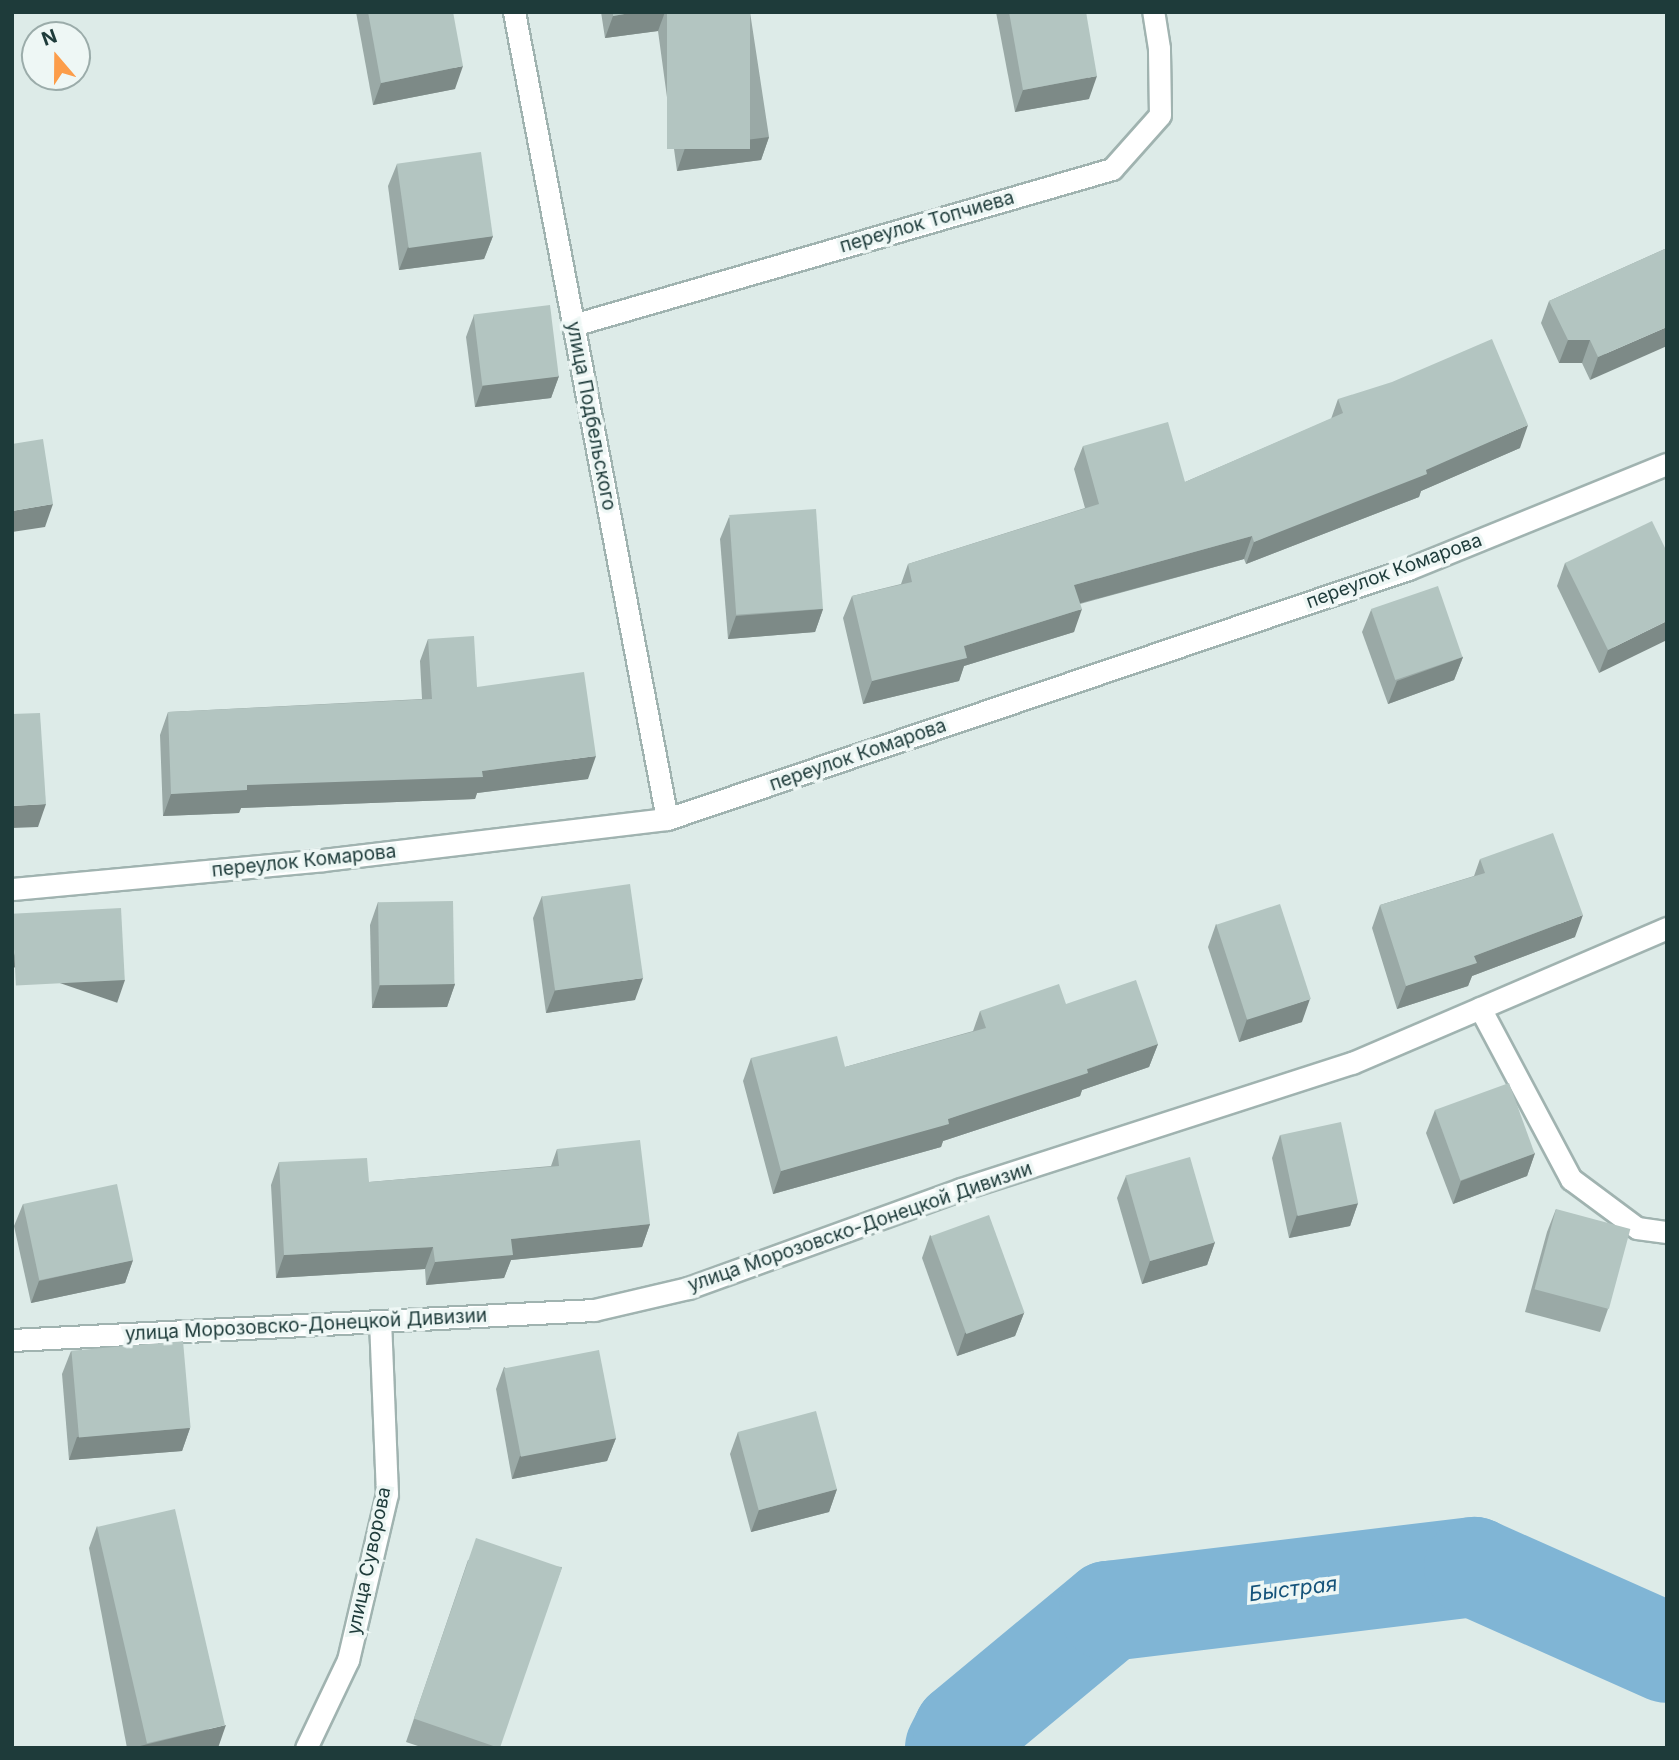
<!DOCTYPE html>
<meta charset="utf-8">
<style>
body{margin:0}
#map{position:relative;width:1679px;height:1760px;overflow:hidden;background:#ddebe8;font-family:Inter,sans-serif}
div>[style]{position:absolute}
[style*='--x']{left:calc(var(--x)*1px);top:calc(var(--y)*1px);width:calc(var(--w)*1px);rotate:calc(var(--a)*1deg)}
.river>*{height:100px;margin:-50px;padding:0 50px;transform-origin:50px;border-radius:50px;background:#80b5d5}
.roads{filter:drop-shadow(2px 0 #a0b3b0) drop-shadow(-2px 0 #a0b3b0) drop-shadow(0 2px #a0b3b0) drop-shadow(0 -2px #a0b3b0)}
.minor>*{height:21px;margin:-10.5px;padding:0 10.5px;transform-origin:10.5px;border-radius:10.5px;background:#fff}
.wall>*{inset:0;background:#9aa9a6}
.shaded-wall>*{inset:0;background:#7d8a87;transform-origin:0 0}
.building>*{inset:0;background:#b3c5c1;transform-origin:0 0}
span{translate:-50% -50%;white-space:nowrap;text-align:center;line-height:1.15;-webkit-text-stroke:7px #eef7f5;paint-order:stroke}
.street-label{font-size:19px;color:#1e3b3a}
.water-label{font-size:21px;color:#15537a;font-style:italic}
.frame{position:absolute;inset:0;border:14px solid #1e3b3a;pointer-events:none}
.north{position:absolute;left:21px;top:21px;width:70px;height:70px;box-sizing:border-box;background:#eef7f5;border:2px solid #9bacaa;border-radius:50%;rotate:340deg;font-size:19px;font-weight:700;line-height:28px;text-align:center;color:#1e3b3a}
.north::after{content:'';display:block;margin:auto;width:24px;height:32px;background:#fc9d4a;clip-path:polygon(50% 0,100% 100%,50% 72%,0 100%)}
</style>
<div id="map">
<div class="river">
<i style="--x:955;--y:1748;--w:18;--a:-63"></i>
<i style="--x:963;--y:1732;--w:190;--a:-39.7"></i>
<i style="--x:1109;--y:1611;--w:368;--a:-6.9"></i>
<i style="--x:1474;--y:1567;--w:211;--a:24"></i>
</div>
<div class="roads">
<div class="minor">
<i style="--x:514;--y:12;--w:821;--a:79.26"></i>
<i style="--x:573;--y:325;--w:561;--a:-16.14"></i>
<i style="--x:1112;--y:169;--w:72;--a:-48.4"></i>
<i style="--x:1160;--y:115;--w:67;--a:-90.9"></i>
<i style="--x:1159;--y:48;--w:36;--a:-99"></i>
<i style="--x:12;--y:889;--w:312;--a:-5.3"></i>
<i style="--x:323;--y:860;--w:346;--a:-6.8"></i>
<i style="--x:667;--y:819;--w:782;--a:-18.64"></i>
<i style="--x:1408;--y:569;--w:279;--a:-22.1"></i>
<i style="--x:1480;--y:1008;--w:194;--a:62"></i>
<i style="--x:1571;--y:1179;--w:82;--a:36.6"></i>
<i style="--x:1637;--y:1228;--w:30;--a:8"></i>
<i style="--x:12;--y:1340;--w:583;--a:-2.95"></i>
<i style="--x:594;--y:1310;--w:97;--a:-13.2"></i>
<i style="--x:688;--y:1288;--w:290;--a:-19.9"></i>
<i style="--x:961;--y:1189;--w:411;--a:-17.9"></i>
<i style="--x:1352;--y:1063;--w:343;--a:-23.2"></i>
<i style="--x:306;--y:1748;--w:98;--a:-64.5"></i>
<i style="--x:348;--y:1660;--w:171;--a:-76.8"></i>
<i style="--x:387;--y:1494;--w:173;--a:-92.3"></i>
</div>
</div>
<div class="wall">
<i style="clip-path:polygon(356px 12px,453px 12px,455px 89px,373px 105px)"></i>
<i style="clip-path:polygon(601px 12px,750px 12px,769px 137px,761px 160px,677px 171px,658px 31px,605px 38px)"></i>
<i style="clip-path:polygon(996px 12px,1086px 12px,1089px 99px,1015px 112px)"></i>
<i style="clip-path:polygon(397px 164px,493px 236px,484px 259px,399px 270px,388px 186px)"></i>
<i style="clip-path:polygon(1667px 248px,1590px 380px,1582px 363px,1559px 363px,1541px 323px,1549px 301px)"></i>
<i style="clip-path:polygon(474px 315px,559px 376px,551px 398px,475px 407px,466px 337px)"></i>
<i style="clip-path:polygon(1338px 399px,1520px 448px,1421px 491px,1419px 497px,1246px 564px,1244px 559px,1080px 604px,1074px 632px,964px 666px,959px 681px,863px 704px,843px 618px,852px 596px,901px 584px,908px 564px,1085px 508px,1074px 469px,1083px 446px,1185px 482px,1331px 419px)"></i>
<i style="clip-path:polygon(729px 517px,823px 609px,815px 632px,728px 639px,720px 539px)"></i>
<i style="clip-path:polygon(1667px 552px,1599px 673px,1557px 586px,1565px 563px)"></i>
<i style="clip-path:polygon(1371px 610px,1463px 657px,1454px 680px,1388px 704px,1362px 632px)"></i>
<i style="clip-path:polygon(428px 639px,477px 687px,588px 779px,477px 793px,475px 799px,241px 808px,239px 813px,163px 816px,160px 735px,168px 712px,422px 699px,420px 661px)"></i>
<i style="clip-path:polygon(1480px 859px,1575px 937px,1472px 976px,1468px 986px,1397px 1009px,1372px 928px,1380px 905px,1474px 876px)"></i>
<i style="clip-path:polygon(542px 896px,635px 1000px,546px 1013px,533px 918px)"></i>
<i style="clip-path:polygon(378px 902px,455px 984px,447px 1007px,372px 1008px,370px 925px)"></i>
<i style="clip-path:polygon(1216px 924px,1302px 1022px,1239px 1042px,1208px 947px)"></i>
<i style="clip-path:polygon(1066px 1004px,1158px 1044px,1149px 1067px,1082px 1090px,1080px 1096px,943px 1141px,941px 1147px,773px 1194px,743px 1081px,751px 1058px,845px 1067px,973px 1031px,980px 1011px)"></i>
<i style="clip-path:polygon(1435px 1110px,1535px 1153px,1527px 1176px,1453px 1204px,1426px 1133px)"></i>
<i style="clip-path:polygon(1280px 1135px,1358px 1203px,1350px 1226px,1289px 1238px,1272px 1158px)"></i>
<i style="clip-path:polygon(557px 1149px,650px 1224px,642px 1247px,511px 1260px,504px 1278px,426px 1285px,425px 1269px,276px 1278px,271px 1185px,279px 1162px,369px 1182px,551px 1166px)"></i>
<i style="clip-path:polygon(1126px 1176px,1215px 1242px,1207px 1265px,1142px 1284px,1117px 1198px)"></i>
<i style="clip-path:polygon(23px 1204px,133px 1260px,125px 1283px,31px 1303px,14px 1226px)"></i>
<i style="clip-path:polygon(1556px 1209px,1608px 1309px,1600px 1332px,1525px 1312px,1547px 1232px)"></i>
<i style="clip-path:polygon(930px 1235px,1024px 1313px,1015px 1336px,957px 1356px,922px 1258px)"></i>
<i style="clip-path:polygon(71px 1351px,190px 1428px,182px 1451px,69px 1460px,62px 1374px)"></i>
<i style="clip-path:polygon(504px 1367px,616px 1438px,607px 1461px,512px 1479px,496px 1389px)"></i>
<i style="clip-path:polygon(738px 1432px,837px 1489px,829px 1512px,751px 1532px,730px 1454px)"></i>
<i style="clip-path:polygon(97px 1526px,218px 1748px,127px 1748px,89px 1548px)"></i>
<i style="clip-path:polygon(468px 1560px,562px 1567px,495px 1748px,424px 1748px,406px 1742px)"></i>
</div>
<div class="shaded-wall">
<i style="clip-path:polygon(636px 12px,665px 12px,658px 31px,605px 38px,613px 16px)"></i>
<i style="clip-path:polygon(463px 66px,455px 89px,373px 105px,381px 83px)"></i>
<i style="clip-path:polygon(1097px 76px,1089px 99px,1015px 112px,1023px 90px)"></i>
<i style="clip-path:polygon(769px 137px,761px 160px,677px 171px,685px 148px)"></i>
<i style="clip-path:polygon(493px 236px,484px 259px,399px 270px,408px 247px)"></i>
<i style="clip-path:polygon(1667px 327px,1667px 346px,1590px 380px,1598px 357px)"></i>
<i style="clip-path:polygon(1568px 340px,1590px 340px,1582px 363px,1559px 363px)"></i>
<i style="clip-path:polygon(559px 376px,551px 398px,475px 407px,483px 385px)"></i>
<i style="clip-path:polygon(1528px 425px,1520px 448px,1421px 491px,1419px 497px,1246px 564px,1254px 542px)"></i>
<i style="clip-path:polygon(53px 504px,45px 527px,12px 532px,12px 511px)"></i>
<i style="clip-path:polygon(1252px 536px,1244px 559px,1066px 607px,1074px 585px)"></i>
<i style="clip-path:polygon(823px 609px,815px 632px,728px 639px,736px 616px)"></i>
<i style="clip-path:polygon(1082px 609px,1074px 632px,964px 666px,959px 681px,863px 704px,872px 681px,964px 646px)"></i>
<i style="clip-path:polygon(1667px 621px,1667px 640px,1599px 673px,1608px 650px)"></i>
<i style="clip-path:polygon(1463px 657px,1454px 680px,1388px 704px,1397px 681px)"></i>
<i style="clip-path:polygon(596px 756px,588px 779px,477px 793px,475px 799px,241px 808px,239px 813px,163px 816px,171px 794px,247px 785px,482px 771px)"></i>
<i style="clip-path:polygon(46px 804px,38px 827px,12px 828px,12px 806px)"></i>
<i style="clip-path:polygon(1583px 915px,1575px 937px,1472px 976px,1468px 986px,1397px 1009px,1406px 986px,1474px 956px)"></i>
<i style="clip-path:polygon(643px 978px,635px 1000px,546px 1013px,555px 990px)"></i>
<i style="left:125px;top:980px;width:24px;height:113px;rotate:109deg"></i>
<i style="clip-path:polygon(455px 984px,447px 1007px,372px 1008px,380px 985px)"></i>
<i style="clip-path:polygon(1310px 999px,1302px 1022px,1239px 1042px,1247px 1019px)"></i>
<i style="clip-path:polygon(1158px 1044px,1149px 1067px,1082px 1090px,1080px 1096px,943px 1141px,941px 1147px,773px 1194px,781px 1171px,948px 1119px)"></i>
<i style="clip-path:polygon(1535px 1153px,1527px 1176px,1453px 1204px,1461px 1181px)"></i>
<i style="clip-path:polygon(1358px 1203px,1350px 1226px,1289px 1238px,1297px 1215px)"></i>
<i style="clip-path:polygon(650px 1224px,642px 1247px,511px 1260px,504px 1278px,426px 1285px,435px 1262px,511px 1239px)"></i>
<i style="clip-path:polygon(1215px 1242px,1207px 1265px,1142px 1284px,1150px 1261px)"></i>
<i style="clip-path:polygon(433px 1247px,425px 1269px,276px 1278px,284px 1255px)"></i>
<i style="clip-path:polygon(133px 1260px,125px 1283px,31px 1303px,39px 1281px)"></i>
<i style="clip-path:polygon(1024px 1313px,1015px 1336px,957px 1356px,965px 1333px)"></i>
<i style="clip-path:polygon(190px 1428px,182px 1451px,69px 1460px,77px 1437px)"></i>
<i style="clip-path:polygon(616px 1438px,607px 1461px,512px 1479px,520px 1456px)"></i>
<i style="clip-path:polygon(837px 1489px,829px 1512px,751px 1532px,759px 1510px)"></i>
<i style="clip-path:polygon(226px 1725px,218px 1748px,139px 1748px,140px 1746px)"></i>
</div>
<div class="building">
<i style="clip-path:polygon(368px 12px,453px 12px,463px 66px,381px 83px)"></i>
<i style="clip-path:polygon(613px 12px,636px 12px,613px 16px)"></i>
<i style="left:667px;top:12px;width:83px;height:137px"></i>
<i style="clip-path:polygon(1009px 12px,1086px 12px,1097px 76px,1023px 90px)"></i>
<i style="left:481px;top:152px;width:85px;height:85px;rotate:82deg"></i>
<i style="clip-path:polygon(1667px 248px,1667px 327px,1598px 357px,1590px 340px,1568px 340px,1549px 301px)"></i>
<i style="left:550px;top:305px;width:72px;height:77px;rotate:83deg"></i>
<i style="clip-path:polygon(1492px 339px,1528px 425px,1426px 470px,1427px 474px,1254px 542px,1252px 536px,1074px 585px,1082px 609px,964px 646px,967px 658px,872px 681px,852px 596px,912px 582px,908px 564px,1099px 504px,1083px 446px,1168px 422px,1185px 482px,1343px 413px,1338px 399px,1392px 382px)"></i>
<i style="clip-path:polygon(43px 439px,53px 504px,12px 511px,12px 444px)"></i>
<i style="left:816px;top:509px;width:100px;height:87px;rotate:86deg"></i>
<i style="clip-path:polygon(1652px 521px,1667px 552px,1667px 621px,1608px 650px,1565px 563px)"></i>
<i style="left:1438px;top:586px;width:75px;height:71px;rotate:71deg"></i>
<i style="clip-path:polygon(474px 636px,477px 687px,584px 672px,596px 756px,482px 771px,483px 777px,247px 785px,247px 790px,171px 794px,168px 712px,432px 699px,428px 639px)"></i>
<i style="clip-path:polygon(40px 713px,46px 804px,12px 806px,12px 714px)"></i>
<i style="clip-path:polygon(1553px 833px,1583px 915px,1474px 956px,1477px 963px,1406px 986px,1380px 905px,1485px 873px,1480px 859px)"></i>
<i style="left:630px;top:884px;width:95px;height:89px;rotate:82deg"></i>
<i style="left:453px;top:901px;width:83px;height:75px;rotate:89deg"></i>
<i style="left:1280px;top:904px;width:100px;height:67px;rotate:72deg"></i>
<i style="left:121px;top:908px;width:72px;height:109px;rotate:87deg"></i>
<i style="clip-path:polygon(1136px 980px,1158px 1044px,1087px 1069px,1088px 1073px,948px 1119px,949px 1124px,781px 1171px,751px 1058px,837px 1036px,845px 1067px,986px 1028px,980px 1011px,1059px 984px,1066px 1004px)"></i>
<i style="left:1509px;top:1083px;width:75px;height:79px;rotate:70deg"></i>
<i style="left:1341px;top:1122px;width:83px;height:62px;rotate:78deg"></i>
<i style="clip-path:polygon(640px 1140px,650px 1224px,511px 1239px,513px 1255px,435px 1262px,433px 1247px,284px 1255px,279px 1162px,367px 1158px,369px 1182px,559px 1166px,557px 1149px)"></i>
<i style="left:1190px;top:1157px;width:89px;height:67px;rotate:74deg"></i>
<i style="left:117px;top:1184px;width:78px;height:96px;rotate:78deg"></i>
<i style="left:1556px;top:1209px;width:77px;height:83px;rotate:15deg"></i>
<i style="left:989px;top:1215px;width:104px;height:62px;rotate:70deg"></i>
<i style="left:183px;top:1341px;width:87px;height:112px;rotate:85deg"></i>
<i style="left:599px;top:1350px;width:90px;height:97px;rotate:79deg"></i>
<i style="left:816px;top:1411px;width:81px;height:81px;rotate:75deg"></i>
<i style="left:175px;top:1509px;width:222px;height:80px;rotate:77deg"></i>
<i style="left:476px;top:1538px;width:91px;height:191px;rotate:19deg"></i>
</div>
<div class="street-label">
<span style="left:927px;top:222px;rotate:-16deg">переулок Топчиева</span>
<span style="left:591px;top:416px;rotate:79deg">улица Подбельского</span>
<span style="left:1394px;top:571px;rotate:-20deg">переулок Комарова</span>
<span style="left:858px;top:755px;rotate:-19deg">переулок Комарова</span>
<span style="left:304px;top:861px;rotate:-6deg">переулок Комарова</span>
<span style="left:860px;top:1227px;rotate:-19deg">улица Морозовско-Донецкой Дивизии</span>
<span style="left:306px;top:1325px;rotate:-3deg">улица Морозовско-Донецкой Дивизии</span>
<span style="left:369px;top:1561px;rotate:-78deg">улица Суворова</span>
</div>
<div class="water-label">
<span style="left:1293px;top:1589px;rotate:-7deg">Быстрая</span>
</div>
<div class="frame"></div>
<div class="north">N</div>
</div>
